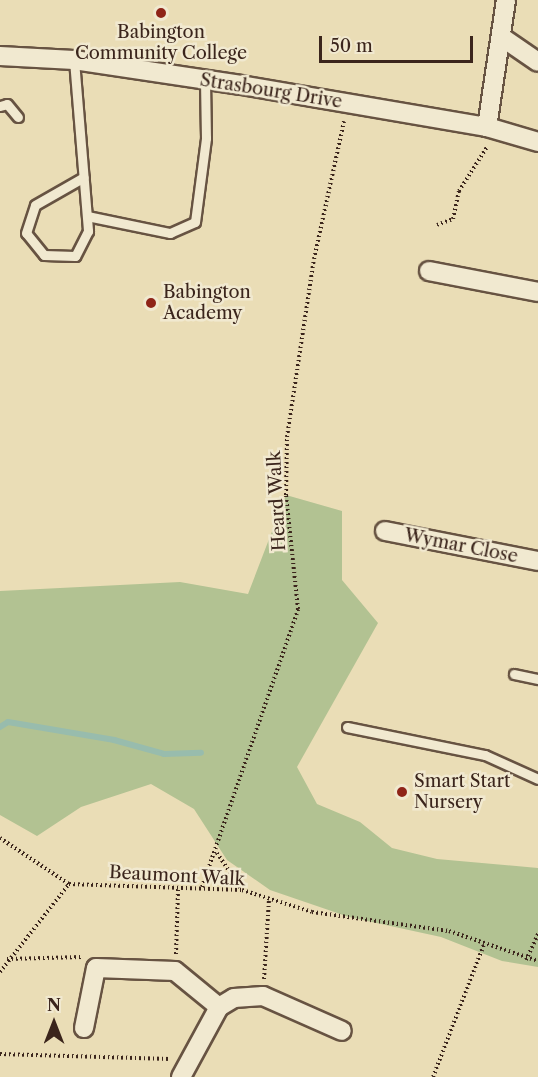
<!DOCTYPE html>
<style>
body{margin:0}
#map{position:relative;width:538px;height:1077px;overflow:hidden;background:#eaddb6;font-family:"Libre Caslon Text",serif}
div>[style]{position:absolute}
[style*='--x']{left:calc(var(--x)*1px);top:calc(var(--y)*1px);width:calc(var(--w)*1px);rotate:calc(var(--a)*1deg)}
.green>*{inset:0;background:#b2c292}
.stream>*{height:6px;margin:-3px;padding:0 3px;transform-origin:3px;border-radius:3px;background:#98bcad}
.path>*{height:4px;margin-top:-2px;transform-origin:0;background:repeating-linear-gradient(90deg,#3b251c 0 1.5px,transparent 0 4.5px)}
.roads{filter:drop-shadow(2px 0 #675342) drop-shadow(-2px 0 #675342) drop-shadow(0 2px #675342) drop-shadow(0 -2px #675342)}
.service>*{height:9px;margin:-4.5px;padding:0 4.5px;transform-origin:4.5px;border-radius:4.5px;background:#f1e9d0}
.minor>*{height:18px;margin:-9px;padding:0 9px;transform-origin:9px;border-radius:9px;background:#f1e9d0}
.dots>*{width:16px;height:16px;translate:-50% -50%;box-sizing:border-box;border:3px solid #f1e9d0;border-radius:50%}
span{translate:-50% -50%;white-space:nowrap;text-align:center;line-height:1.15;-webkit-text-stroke:5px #f1e9d0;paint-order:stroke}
.poi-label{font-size:18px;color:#3b251c}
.left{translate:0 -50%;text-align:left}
.street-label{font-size:18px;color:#3b251c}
.north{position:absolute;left:24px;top:993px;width:60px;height:60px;-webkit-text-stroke:4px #f1e9d0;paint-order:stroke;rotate:0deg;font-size:16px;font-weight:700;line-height:24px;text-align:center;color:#3b251c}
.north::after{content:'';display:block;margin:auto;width:21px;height:27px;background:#3b251c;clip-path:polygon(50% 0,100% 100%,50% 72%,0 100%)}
.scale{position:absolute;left:319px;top:36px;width:154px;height:27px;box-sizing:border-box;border:3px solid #3b251c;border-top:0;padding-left:8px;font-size:18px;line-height:21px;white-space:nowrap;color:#3b251c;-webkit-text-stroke:4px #f1e9d0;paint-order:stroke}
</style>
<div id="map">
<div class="green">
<i style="clip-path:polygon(286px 495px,342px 511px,342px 580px,378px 623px,297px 767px,317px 804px,360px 822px,392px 848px,437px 859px,538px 868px,538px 967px,502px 961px,441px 937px,349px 917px,270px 890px,227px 860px,194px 809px,151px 784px,81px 807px,37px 836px,0 815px,0 591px,180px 582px,248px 594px)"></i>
</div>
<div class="stream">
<i style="--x:0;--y:727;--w:9;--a:-32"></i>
<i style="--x:8;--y:722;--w:108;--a:9.6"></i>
<i style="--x:114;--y:740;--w:52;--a:15.6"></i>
<i style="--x:164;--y:754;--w:37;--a:-2"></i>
</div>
<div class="path">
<i style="--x:437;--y:225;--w:17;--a:-21"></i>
<i style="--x:453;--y:219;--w:29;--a:-78"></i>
<i style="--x:459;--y:191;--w:52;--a:-57.5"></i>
<i style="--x:0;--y:838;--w:83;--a:33.7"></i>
<i style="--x:69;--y:884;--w:173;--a:2"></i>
<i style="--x:242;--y:890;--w:73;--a:17.4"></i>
<i style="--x:312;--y:912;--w:138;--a:7.9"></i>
<i style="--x:449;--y:931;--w:94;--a:18.6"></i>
<i style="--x:217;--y:853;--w:45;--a:56"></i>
<i style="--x:202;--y:887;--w:294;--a:-70.9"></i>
<i style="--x:298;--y:609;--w:115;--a:-96"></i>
<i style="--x:286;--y:495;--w:58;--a:-89"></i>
<i style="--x:287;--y:437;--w:180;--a:-81.4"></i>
<i style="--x:314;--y:259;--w:141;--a:-77.7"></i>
<i style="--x:176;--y:954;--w:65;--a:-88.2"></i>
<i style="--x:7;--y:959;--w:75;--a:-1.5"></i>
<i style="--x:526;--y:960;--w:29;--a:-65"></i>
<i style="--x:0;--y:972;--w:112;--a:-51.9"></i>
<i style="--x:264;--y:979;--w:80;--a:-86.4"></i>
<i style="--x:0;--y:1054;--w:170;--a:1.7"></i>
<i style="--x:433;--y:1077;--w:142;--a:-69"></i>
</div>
<div class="roads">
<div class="service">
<i style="--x:74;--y:60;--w:172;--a:85.3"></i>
<i style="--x:88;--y:231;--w:28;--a:117"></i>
<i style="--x:75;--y:256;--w:31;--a:-178"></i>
<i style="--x:44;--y:255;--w:28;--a:-129"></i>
<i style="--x:26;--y:233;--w:29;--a:-72"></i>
<i style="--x:35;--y:205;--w:56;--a:-29.7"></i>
<i style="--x:0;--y:106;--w:7;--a:-16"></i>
<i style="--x:7;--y:104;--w:17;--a:50"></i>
<i style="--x:87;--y:216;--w:85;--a:11.6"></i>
<i style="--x:170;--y:233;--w:27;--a:-24"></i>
<i style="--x:195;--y:222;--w:85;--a:-82.5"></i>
<i style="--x:206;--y:138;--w:58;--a:-91"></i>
<i style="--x:514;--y:674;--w:25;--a:12"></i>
<i style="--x:347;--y:727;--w:141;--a:11.5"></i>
<i style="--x:485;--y:755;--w:58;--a:24.4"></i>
</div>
<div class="minor">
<i style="--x:503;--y:38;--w:42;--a:34.4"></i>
<i style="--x:0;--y:56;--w:74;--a:3.1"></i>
<i style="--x:74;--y:60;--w:169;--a:8.5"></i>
<i style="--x:241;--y:85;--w:250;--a:9.7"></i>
<i style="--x:487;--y:127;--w:53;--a:16.4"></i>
<i style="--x:487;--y:127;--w:128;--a:-81.5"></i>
<i style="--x:429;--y:271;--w:111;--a:10.9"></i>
<i style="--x:385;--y:531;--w:156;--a:11.1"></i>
<i style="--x:84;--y:1028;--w:61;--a:-78.7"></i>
<i style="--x:96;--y:968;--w:79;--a:2.2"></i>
<i style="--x:175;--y:971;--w:57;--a:39.3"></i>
<i style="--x:181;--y:1077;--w:80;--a:-61.5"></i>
<i style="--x:219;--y:1007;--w:17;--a:-31"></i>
<i style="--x:234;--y:998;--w:29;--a:-4"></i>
<i style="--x:263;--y:996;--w:86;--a:23.9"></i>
</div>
</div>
<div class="dots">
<i style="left:161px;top:13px;background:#8f2418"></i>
<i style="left:151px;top:303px;background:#8f2418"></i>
<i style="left:402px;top:792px;background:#8f2418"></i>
</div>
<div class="poi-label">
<span style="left:161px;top:43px">Babington<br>Community College</span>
<span class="left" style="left:163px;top:303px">Babington<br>Academy</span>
<span class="left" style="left:414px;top:792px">Smart Start<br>Nursery</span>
</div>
<div class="street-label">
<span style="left:271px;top:91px;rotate:9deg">Strasbourg Drive</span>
<span style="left:277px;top:501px;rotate:-93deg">Heard Walk</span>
<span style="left:461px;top:546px;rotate:11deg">Wymar Close</span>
<span style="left:177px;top:876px;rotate:3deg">Beaumont Walk</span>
</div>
<div class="north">N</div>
<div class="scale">50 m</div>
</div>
